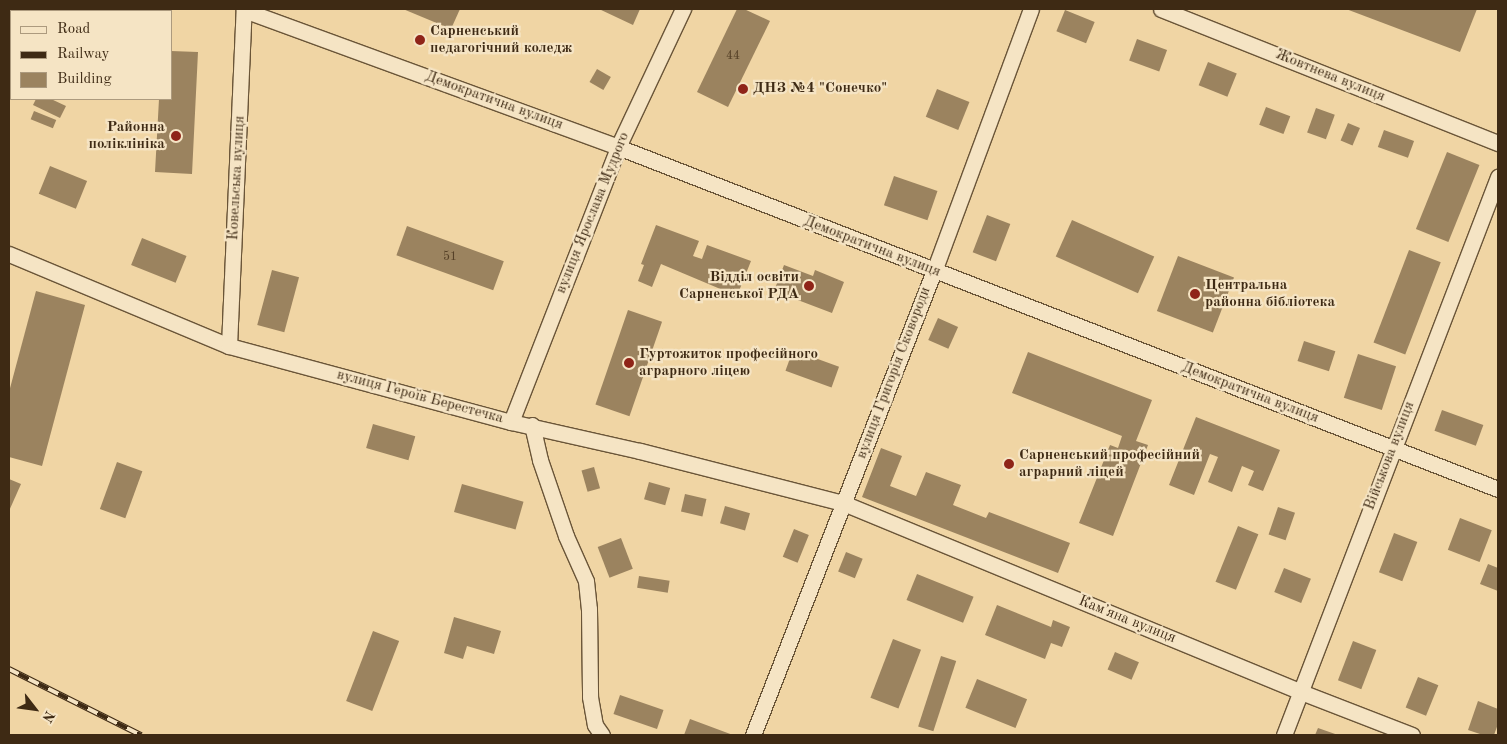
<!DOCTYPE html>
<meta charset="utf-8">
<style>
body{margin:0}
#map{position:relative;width:1507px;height:744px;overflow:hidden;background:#f0d5a4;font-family:"Old Standard TT",serif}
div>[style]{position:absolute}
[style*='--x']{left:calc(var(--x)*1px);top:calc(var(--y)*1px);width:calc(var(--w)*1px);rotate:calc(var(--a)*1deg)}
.building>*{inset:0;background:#9b835f;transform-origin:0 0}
.roads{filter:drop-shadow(1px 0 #6a5538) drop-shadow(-1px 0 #6a5538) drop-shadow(0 1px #6a5538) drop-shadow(0 -1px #6a5538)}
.minor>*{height:15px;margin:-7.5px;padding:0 7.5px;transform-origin:7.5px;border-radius:7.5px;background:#f5e4c4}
.rail>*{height:5.5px;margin-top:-2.75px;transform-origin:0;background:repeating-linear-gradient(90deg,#f5e4c4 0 11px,#3e2a14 0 22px);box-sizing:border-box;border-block:1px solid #3e2a14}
.dots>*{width:14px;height:14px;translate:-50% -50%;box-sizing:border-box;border:2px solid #f5e4c4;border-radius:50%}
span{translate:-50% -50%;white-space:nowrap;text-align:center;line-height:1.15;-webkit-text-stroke:4.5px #f5e4c4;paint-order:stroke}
.number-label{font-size:12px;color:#554027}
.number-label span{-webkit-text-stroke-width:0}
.poi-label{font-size:15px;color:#3e2a14;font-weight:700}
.left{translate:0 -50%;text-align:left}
.right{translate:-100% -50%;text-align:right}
.street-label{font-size:15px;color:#3e2a14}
.frame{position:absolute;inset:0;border:10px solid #3e2a14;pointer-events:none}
.legend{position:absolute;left:10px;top:10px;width:162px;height:90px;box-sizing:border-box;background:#f5e4c4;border:1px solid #ac9a7e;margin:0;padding:6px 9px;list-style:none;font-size:15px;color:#3e2a14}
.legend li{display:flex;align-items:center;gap:10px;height:25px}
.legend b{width:25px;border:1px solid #ac9a7e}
.north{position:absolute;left:10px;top:684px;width:50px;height:50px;-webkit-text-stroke:4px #f5e4c4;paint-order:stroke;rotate:120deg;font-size:14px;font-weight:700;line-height:20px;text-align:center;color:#3e2a14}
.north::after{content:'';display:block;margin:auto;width:18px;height:22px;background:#3e2a14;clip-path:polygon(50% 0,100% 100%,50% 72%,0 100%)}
</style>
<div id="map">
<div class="building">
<i style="left:110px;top:9px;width:59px;height:2px"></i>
<i style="clip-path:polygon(403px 9px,460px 9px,451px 29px)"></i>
<i style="clip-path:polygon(599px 9px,640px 9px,633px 25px)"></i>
<i style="clip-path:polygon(737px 9px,744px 9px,770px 21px,728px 107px,697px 92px)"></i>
<i style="clip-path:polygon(1346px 9px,1477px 9px,1460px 52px)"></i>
<i style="left:1065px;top:10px;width:32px;height:23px;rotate:22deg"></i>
<i style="left:1137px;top:39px;width:32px;height:23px;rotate:20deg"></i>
<i style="clip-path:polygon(171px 51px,198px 52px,192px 174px,155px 172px,159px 99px,171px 99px)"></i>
<i style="left:1208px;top:62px;width:31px;height:25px;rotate:22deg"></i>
<i style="left:597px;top:69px;width:16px;height:15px;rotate:30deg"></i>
<i style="left:937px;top:89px;width:35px;height:30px;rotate:22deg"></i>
<i style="clip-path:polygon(36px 99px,51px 99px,66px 106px,60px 118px,33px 105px)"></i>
<i style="left:1266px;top:107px;width:26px;height:19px;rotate:21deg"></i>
<i style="left:1316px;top:108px;width:20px;height:26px;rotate:20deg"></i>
<i style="left:34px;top:111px;width:24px;height:9px;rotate:22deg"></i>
<i style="left:1348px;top:123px;width:13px;height:19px;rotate:23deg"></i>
<i style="left:1384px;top:130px;width:32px;height:18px;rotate:20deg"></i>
<i style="left:1447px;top:152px;width:35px;height:83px;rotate:22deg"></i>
<i style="left:50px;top:166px;width:40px;height:30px;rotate:22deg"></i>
<i style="left:894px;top:176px;width:46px;height:31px;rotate:19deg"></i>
<i style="left:987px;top:215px;width:25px;height:40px;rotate:21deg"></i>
<i style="left:1072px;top:220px;width:90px;height:40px;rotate:24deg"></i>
<i style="clip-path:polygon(656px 225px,699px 241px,693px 256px,702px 259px,707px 245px,751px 261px,737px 296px,661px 264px,652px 287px,638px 281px,644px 265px,641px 264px)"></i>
<i style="left:407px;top:226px;width:103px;height:31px;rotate:20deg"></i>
<i style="left:142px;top:238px;width:48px;height:29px;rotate:22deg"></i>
<i style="left:1409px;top:250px;width:34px;height:99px;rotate:21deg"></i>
<i style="left:1178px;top:256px;width:60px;height:59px;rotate:21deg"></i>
<i style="clip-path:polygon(784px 265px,813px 276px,815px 270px,844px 282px,832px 313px,774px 291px)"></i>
<i style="left:272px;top:270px;width:28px;height:57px;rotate:15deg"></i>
<i style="clip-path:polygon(36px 291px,85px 305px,42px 466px,9px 457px,9px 392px)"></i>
<i style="left:628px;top:310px;width:36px;height:100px;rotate:19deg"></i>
<i style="left:938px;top:318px;width:22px;height:24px;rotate:24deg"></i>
<i style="left:1304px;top:341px;width:33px;height:21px;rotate:18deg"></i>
<i style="left:793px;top:350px;width:49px;height:22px;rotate:20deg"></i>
<i style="clip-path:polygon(1028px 352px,1152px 400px,1136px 441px,1148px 445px,1113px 536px,1079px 523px,1110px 445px,1118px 448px,1122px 436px,1012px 393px)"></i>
<i style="left:1358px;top:354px;width:40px;height:46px;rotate:18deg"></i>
<i style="left:1442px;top:410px;width:44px;height:22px;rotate:20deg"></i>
<i style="clip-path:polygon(1196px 417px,1280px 450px,1263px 491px,1248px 485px,1254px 471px,1242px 466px,1232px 492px,1208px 482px,1218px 457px,1210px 454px,1194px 495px,1169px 485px)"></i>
<i style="left:373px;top:424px;width:44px;height:25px;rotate:16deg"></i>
<i style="clip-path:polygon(881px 448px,902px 456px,890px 486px,916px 496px,926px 472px,961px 485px,953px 505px,986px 518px,989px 512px,1070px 543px,1058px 573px,862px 497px)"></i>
<i style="left:117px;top:462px;width:27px;height:50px;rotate:20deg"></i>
<i style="left:594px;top:467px;width:22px;height:13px;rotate:74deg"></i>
<i style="clip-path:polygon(9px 479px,21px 484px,9px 511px)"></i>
<i style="left:649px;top:482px;width:22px;height:18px;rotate:16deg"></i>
<i style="left:462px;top:484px;width:64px;height:29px;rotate:16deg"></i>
<i style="left:685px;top:494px;width:22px;height:18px;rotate:13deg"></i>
<i style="left:725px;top:506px;width:26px;height:18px;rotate:16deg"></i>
<i style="left:1278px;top:507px;width:18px;height:29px;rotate:19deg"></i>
<i style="left:1460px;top:518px;width:34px;height:34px;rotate:21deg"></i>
<i style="left:1238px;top:526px;width:22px;height:60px;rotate:22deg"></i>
<i style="left:794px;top:529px;width:16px;height:30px;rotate:22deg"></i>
<i style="left:1394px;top:533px;width:25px;height:42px;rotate:21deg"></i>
<i style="left:621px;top:538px;width:33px;height:25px;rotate:69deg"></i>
<i style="left:846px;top:552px;width:18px;height:21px;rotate:22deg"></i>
<i style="clip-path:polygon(1488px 564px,1498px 568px,1498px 591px,1480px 584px)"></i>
<i style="left:1284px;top:568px;width:29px;height:26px;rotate:22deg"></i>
<i style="left:917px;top:574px;width:61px;height:28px;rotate:22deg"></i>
<i style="left:639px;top:576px;width:31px;height:12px;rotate:9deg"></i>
<i style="clip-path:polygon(997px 605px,1051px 627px,1053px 620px,1070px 627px,1062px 647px,1051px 643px,1045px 659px,985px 635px)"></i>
<i style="clip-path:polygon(454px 617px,501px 631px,494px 654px,467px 646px,463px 659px,444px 653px)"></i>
<i style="left:373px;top:631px;width:28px;height:75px;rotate:21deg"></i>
<i style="left:893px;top:639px;width:30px;height:63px;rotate:21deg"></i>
<i style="left:1353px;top:641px;width:25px;height:42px;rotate:21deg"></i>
<i style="left:1115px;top:652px;width:26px;height:19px;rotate:23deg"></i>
<i style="left:941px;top:656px;width:16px;height:74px;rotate:18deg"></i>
<i style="left:1418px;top:677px;width:22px;height:33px;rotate:22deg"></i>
<i style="left:977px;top:679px;width:54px;height:31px;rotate:22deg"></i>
<i style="left:620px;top:695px;width:46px;height:20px;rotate:19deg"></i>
<i style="clip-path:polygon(1478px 701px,1498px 709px,1498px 724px,1494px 735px,1483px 735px,1468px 730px)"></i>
<i style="clip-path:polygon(690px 719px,733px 735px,684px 735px)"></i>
<i style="clip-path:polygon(1318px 728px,1338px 735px,1315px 735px)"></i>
</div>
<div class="roads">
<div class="minor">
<i style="--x:1161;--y:9;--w:363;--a:21.7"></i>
<i style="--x:244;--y:10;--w:398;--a:20.1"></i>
<i style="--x:618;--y:147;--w:944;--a:21.24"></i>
<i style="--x:9;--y:254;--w:238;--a:22.7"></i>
<i style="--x:229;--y:346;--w:292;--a:15.1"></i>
<i style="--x:511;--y:422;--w:132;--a:12.7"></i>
<i style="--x:640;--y:451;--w:210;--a:14.4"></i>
<i style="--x:843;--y:503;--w:495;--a:22.4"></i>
<i style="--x:1301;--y:692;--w:119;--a:21.2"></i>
<i style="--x:229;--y:346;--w:337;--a:-87.5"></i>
<i style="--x:511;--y:422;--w:295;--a:-68.7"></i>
<i style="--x:618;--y:147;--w:153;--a:-64.8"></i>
<i style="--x:532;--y:425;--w:36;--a:77"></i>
<i style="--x:540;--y:460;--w:80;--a:71.1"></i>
<i style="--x:566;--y:536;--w:49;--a:66"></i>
<i style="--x:586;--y:581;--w:28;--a:84"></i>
<i style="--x:589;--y:609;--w:88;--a:89.3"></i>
<i style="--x:590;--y:697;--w:28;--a:80"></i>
<i style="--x:595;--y:725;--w:12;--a:55"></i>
<i style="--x:753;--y:735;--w:498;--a:-68.7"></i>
<i style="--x:934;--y:271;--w:279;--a:-69.7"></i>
<i style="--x:1284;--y:735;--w:598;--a:-69.02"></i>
</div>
</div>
<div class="rail">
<i style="--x:9;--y:669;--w:148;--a:26.6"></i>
</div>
<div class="dots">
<i style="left:420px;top:40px;background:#8f2418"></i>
<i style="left:743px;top:89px;background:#8f2418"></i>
<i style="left:176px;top:136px;background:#8f2418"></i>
<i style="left:809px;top:286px;background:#8f2418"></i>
<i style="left:1195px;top:294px;background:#8f2418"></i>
<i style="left:629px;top:363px;background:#8f2418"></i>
<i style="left:1009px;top:464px;background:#8f2418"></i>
</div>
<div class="number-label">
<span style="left:733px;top:57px">44</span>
<span style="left:450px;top:258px">51</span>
</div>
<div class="poi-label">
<span class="left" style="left:430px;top:40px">Сарненський<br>педагогічний коледж</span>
<span class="left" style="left:753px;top:89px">ДНЗ №4 "Сонечко"</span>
<span class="right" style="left:165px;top:136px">Районна<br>поліклініка</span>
<span class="right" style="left:799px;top:286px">Відділ освіти<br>Сарненської РДА</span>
<span class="left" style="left:1205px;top:294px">Центральна<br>районна бібліотека</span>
<span class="left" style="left:639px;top:363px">Гуртожиток професійного<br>аграрного ліцею</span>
<span class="left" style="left:1019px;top:464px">Сарненський професійний<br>аграрний ліцей</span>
</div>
<div class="street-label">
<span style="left:1330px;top:76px;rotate:22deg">Жовтнева вулиця</span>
<span style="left:494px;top:101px;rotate:20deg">Демократична вулиця</span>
<span style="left:237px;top:178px;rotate:-87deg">Ковельська вулиця</span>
<span style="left:593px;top:213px;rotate:-68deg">вулиця Ярослава Мудрого</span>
<span style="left:872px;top:247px;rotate:21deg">Демократична вулиця</span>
<span style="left:894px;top:373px;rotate:-69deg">вулиця Григорія Сковороди</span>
<span style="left:1250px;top:393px;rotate:21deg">Демократична вулиця</span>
<span style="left:420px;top:397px;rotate:15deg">вулиця Героїв Берестечка</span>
<span style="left:1390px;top:456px;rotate:-69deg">Військова вулиця</span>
<span style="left:1127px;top:620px;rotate:22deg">Камʼяна вулиця</span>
</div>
<div class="frame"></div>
<ul class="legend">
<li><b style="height:6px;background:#f5e4c4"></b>Road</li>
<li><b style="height:6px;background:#3e2a14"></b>Railway</li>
<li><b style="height:14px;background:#9b835f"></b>Building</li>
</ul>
<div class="north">N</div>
</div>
